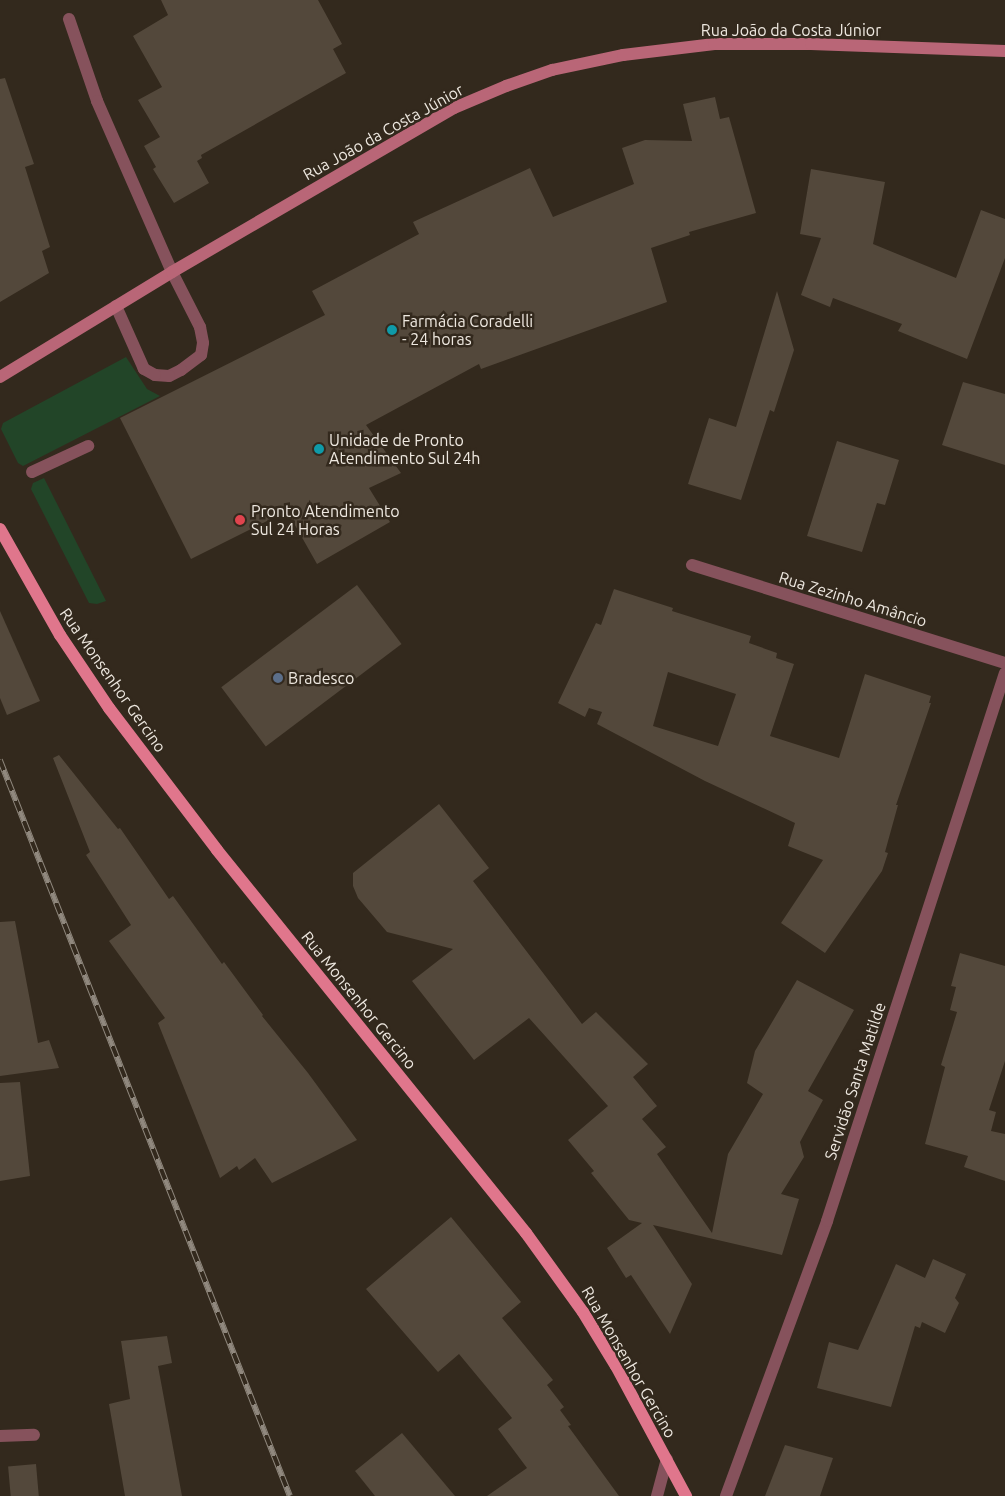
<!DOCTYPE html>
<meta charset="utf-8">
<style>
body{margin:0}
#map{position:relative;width:1005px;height:1496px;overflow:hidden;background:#33291d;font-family:Ubuntu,sans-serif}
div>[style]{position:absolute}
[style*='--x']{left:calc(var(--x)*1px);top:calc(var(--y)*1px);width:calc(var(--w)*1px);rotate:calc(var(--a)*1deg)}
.green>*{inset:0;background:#224528}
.building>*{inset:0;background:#53483b;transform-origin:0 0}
.lane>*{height:12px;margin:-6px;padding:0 6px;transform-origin:6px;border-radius:6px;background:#86525c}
.street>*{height:12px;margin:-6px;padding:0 6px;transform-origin:6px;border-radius:6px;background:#86525c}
.secondary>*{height:12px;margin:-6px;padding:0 6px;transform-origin:6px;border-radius:6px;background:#b96677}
.primary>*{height:12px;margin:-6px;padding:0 6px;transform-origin:6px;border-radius:6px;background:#e0768c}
.rail>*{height:5.5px;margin-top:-2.75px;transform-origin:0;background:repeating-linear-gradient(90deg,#33291d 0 11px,#90887e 0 22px);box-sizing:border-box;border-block:1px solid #90887e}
.dots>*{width:14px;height:14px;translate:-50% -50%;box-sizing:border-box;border:2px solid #33291d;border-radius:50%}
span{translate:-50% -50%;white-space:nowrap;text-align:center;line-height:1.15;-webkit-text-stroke:5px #33291d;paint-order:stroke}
.street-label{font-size:16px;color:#eee8e0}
.poi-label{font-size:16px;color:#eee8e0}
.left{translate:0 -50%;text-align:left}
</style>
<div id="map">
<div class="green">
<i style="clip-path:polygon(126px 357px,147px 389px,160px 396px,23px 466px,18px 463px,1px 429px,3px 423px)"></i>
<i style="clip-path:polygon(44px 478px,106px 601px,97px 604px,89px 603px,31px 489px,33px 483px)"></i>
</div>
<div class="building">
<i style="clip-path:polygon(161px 0,318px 0,342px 44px,333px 49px,346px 73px,201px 155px,202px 158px,197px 161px,209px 183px,174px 203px,153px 169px,156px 167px,144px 146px,160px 137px,138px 100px,162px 87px,133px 36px,168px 15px)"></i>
<i style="clip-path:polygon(5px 78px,34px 164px,25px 167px,50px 247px,42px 251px,49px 273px,0 302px,0 79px)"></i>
<i style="clip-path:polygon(715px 97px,720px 119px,729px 117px,756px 213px,689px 232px,690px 235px,651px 248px,667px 302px,481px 369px,479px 364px,366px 425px,401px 473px,369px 488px,390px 522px,317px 564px,287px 511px,191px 559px,120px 418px,325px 315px,312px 291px,419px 234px,413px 222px,530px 168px,553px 217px,634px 184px,622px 148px,645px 140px,692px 141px,683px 104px)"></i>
<i style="clip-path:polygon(811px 169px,885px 182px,873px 244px,956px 278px,981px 210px,1005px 219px,1005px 258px,967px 359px,898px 331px,902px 324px,833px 298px,830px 307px,801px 295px,821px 238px,800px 234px)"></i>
<i style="clip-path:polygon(777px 291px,794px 350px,774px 412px,770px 410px,741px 500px,688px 484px,709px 418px,736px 427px)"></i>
<i style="clip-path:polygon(963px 382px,1005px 394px,1005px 465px,942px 445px)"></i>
<i style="clip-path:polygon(837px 441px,899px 460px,885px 505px,877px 503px,862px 552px,807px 536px)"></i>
<i style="left:357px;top:585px;width:74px;height:170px;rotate:53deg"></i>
<i style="clip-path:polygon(evenodd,614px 589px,673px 608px,672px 611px,751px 636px,749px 643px,777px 653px,776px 658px,794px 664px,770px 736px,839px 758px,865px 674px,931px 696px,929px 703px,931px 703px,896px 805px,898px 805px,885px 852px,888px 853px,882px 871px,825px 953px,781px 923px,823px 860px,788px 846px,795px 823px,705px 781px,597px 724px,602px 712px,589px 708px,585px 717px,558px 703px,596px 623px,601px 625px,614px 589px,668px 672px,736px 694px,718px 746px,653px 726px,668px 672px)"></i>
<i style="clip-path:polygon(0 611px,40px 701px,7px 715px,0 698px)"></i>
<i style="clip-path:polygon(59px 755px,118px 829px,120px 828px,169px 899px,173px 896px,222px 964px,224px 962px,263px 1015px,262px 1016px,308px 1073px,357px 1140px,272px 1183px,255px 1158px,239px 1170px,237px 1166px,220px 1178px,158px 1023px,165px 1018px,109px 941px,131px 925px,86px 855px,90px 852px,53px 758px)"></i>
<i style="clip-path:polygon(439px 804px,489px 868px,473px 881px,582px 1024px,596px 1012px,648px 1064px,633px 1077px,657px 1106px,642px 1119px,666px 1147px,657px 1154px,712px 1233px,728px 1154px,763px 1094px,747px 1083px,755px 1051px,797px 980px,854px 1010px,808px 1091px,823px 1100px,800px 1142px,804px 1157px,781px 1194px,799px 1199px,782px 1255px,653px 1225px,692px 1284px,670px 1334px,631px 1275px,626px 1278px,607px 1248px,642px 1223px,629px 1220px,591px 1173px,594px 1171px,568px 1140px,608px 1106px,529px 1018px,474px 1060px,412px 981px,453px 949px,387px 932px,358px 898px,353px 886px,353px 873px)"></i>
<i style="clip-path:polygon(15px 921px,38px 1043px,49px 1040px,59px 1068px,0 1076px,0 922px)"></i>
<i style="clip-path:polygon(960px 953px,1005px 966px,1005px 1061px,989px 1110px,996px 1112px,991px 1131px,1005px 1134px,1005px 1181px,964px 1167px,968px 1156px,925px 1144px,945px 1067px,941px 1065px,957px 1012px,950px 1010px,956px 987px,951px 986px)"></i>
<i style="clip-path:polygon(20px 1082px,30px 1176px,0 1181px,0 1083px)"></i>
<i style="clip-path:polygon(451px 1217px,521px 1302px,502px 1318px,553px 1380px,547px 1385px,564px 1407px,560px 1410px,571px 1425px,568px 1426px,619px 1496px,487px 1496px,527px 1468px,498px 1429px,512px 1418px,459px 1354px,438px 1372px,366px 1289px)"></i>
<i style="clip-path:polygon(933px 1259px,966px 1274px,955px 1298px,959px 1303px,945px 1333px,922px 1322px,920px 1328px,915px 1326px,891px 1407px,817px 1388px,829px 1342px,858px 1350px,896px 1264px,925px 1278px)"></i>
<i style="clip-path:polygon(167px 1336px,172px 1363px,158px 1366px,182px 1496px,125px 1496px,109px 1404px,130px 1399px,121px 1341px)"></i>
<i style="clip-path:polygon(402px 1433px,455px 1496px,375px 1496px,355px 1471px)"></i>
<i style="clip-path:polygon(785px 1445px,833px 1458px,820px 1496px,765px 1496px)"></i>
<i style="left:36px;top:1464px;width:32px;height:28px;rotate:85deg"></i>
</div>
<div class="lane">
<i style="--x:69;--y:19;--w:87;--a:71.1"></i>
<i style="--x:97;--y:101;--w:187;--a:66.3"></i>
<i style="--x:172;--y:272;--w:62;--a:63"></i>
<i style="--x:200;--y:327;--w:16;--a:79"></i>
<i style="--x:203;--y:343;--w:12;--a:99"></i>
<i style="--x:201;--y:355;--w:25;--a:143"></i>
<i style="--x:181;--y:370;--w:13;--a:153"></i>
<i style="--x:169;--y:376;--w:14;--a:-176"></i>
<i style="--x:155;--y:375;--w:13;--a:-151"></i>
<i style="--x:144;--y:369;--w:69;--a:-114"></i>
<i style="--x:32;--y:472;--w:62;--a:-24.9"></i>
<i style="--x:0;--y:1436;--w:34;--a:-2"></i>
</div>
<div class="street">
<i style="--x:692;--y:565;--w:328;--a:17.4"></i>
<i style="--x:657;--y:1496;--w:38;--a:-75"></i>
<i style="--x:726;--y:1496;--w:293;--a:-69.8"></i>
<i style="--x:827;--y:1221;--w:576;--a:-72.01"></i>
</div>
<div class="secondary">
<i style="--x:0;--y:377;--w:202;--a:-31.4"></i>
<i style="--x:172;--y:272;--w:326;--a:-30.2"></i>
<i style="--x:454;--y:108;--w:56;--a:-22.9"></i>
<i style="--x:506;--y:86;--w:49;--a:-19.2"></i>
<i style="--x:552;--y:70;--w:73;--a:-11.9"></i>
<i style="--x:623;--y:55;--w:92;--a:-6.9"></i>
<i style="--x:714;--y:44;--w:97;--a:0"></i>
<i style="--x:811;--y:44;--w:194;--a:2.1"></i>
</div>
<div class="primary">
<i style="--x:0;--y:529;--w:122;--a:60.5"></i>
<i style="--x:60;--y:635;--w:88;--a:56.1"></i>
<i style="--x:109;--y:708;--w:178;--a:52.7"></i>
<i style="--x:217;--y:850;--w:492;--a:51.1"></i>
<i style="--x:526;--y:1233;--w:97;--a:54.2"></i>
<i style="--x:583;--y:1312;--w:63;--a:58.6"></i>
<i style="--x:616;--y:1366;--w:148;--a:61.7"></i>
</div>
<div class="rail">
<i style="--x:0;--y:760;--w:791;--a:68.49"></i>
</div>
<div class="dots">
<i style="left:392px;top:330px;background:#0f9aa8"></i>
<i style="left:319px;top:449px;background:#0f9aa8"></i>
<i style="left:240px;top:520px;background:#e0444e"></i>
<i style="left:278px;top:678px;background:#5c6f8a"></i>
</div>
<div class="street-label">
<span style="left:791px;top:30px">Rua João da Costa Júnior</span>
<span style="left:383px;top:132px;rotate:-29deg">Rua João da Costa Júnior</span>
<span style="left:853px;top:599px;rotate:17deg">Rua Zezinho Amâncio</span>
<span style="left:113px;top:680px;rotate:55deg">Rua Monsenhor Gercino</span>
<span style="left:359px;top:1000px;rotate:51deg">Rua Monsenhor Gercino</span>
<span style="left:855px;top:1081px;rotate:-72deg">Servidão Santa Matilde</span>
<span style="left:629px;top:1362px;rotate:60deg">Rua Monsenhor Gercino</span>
</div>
<div class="poi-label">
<span class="left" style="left:402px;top:330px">Farmácia Coradelli<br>- 24 horas</span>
<span class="left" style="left:329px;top:449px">Unidade de Pronto<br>Atendimento Sul 24h</span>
<span class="left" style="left:251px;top:520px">Pronto Atendimento<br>Sul 24 Horas</span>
<span class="left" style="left:288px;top:678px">Bradesco</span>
</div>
</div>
